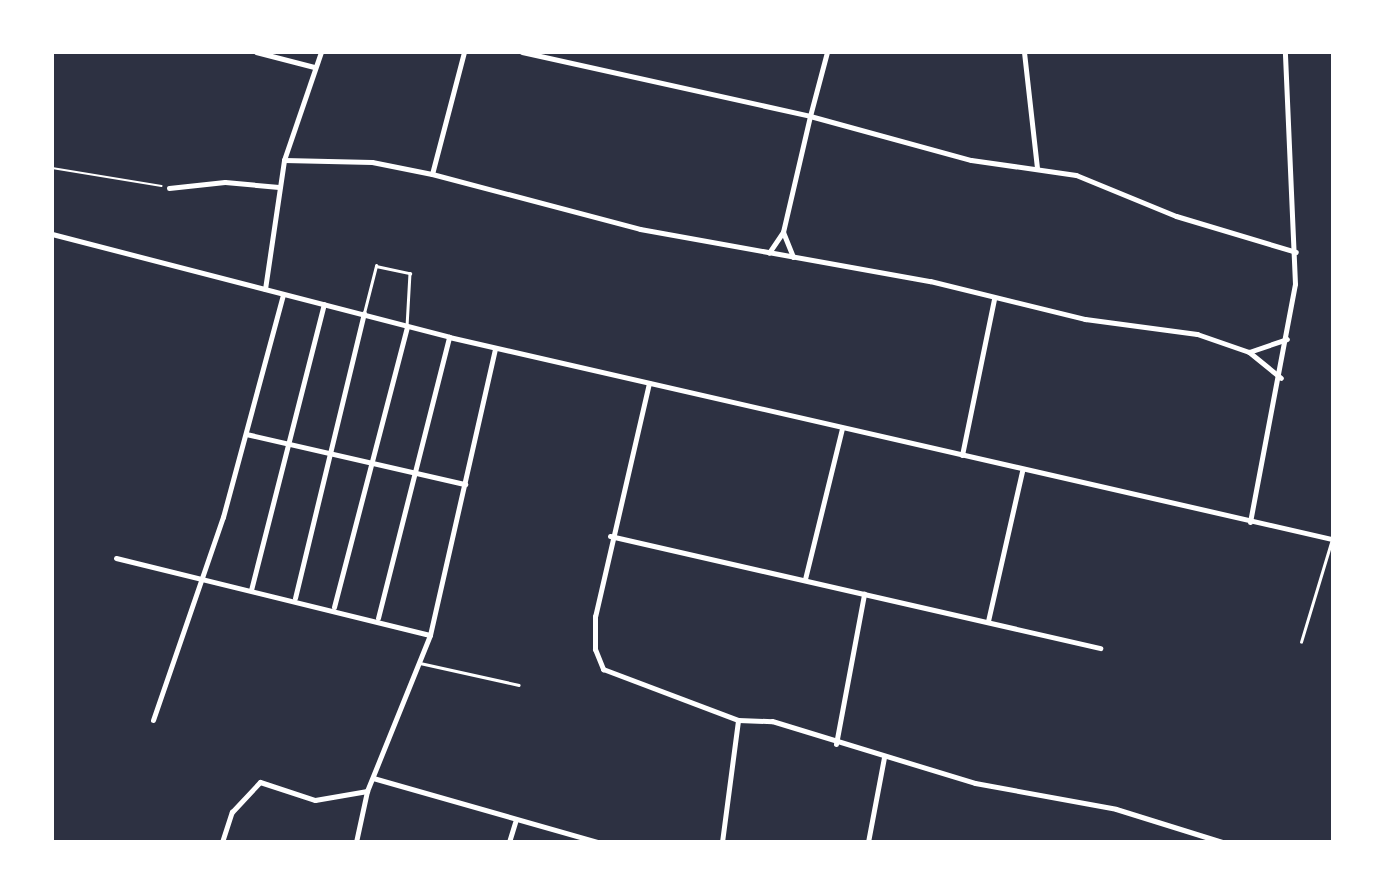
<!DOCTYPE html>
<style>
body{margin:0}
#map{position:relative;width:1385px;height:894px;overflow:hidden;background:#2d3142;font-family:Commissioner,sans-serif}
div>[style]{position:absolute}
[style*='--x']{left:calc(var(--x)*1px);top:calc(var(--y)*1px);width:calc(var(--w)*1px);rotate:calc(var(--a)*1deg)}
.path>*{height:2px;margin:-1px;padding:0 1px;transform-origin:1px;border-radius:1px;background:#fff}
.service>*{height:2.5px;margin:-1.25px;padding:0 1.25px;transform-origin:1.25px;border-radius:1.25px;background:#fff}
.minor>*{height:5px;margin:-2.5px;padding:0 2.5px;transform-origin:2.5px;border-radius:2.5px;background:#fff}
span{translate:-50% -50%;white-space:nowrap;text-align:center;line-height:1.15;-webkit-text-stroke:7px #fff;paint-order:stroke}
.frame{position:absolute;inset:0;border:54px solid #fff;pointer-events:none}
</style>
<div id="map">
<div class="path">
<i style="--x:52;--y:168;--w:111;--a:9.3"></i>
</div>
<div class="service">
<i style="--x:364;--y:313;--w:49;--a:-75.7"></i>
<i style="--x:376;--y:266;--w:35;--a:12"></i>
<i style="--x:410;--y:273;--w:54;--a:93.2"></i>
<i style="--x:1301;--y:642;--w:108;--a:-73.2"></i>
<i style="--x:420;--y:663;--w:101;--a:12.5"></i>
</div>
<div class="minor">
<i style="--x:256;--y:52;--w:60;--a:14.5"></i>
<i style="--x:522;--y:52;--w:295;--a:12.5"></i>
<i style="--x:810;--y:116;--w:119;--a:103.1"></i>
<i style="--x:783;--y:232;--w:25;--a:124"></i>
<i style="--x:827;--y:52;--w:66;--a:104.9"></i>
<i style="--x:810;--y:116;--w:167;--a:15.3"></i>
<i style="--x:971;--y:160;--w:106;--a:8.1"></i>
<i style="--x:1076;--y:175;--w:108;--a:22.3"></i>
<i style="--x:1176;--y:216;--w:125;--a:16.7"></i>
<i style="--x:1024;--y:52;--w:116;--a:83.6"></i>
<i style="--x:284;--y:160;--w:88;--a:1.3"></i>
<i style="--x:372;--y:162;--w:61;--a:11.3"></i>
<i style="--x:432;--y:174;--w:126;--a:-75.3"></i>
<i style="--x:432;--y:174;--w:215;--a:14.8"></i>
<i style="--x:640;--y:229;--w:295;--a:10.2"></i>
<i style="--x:930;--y:281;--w:160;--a:13.8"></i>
<i style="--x:1085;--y:319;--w:113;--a:7.6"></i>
<i style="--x:1197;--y:334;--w:55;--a:19.1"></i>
<i style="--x:1249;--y:352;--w:41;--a:39.1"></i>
<i style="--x:169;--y:188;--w:56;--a:-6.1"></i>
<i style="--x:225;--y:182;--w:54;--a:5.3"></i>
<i style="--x:783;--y:232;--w:27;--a:68"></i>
<i style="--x:52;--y:234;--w:410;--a:14.5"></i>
<i style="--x:449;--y:337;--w:906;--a:12.89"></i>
<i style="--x:265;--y:289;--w:130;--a:-81.6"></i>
<i style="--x:284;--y:160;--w:114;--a:-71.1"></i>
<i style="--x:1249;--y:352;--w:40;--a:-18.9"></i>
<i style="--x:649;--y:383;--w:239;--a:103"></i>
<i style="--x:595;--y:616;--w:33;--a:90"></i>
<i style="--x:595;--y:649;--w:22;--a:68"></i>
<i style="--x:603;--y:669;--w:144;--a:20.7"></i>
<i style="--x:738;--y:720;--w:34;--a:2"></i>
<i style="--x:772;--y:721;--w:212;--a:17"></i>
<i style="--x:975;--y:783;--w:143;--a:10.4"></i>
<i style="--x:1116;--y:809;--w:111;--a:17.3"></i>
<i style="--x:246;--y:434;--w:225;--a:12.9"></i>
<i style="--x:962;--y:455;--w:159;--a:-78.4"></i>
<i style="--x:1250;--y:522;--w:242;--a:-79.3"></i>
<i style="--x:1295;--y:284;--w:232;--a:-92.5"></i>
<i style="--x:610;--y:536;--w:503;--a:12.88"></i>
<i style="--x:116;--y:558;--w:323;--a:13.8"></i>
<i style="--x:805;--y:579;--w:155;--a:-76.2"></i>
<i style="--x:251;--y:590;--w:295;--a:-75.7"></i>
<i style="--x:295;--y:598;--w:293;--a:-76.4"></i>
<i style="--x:334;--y:607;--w:289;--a:-75.4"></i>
<i style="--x:378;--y:618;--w:290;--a:-75.8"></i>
<i style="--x:988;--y:621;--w:154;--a:-77.2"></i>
<i style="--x:153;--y:720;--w:215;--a:-71"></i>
<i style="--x:223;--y:517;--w:230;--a:-74.9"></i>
<i style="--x:836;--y:744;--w:153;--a:-79.4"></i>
<i style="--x:373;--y:778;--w:233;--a:15.9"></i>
<i style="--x:222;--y:842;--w:32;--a:-72"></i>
<i style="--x:232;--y:812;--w:41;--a:-47"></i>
<i style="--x:260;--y:782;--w:58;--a:18.1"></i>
<i style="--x:315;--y:800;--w:53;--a:-9.8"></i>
<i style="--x:356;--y:842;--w:52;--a:-77.8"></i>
<i style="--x:367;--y:791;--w:168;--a:-68"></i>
<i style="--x:430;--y:635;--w:294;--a:-77.2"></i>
<i style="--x:509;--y:842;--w:21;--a:-73"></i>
<i style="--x:722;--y:842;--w:123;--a:-82.5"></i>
<i style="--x:868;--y:842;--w:86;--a:-79.3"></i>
</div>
<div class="frame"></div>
</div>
